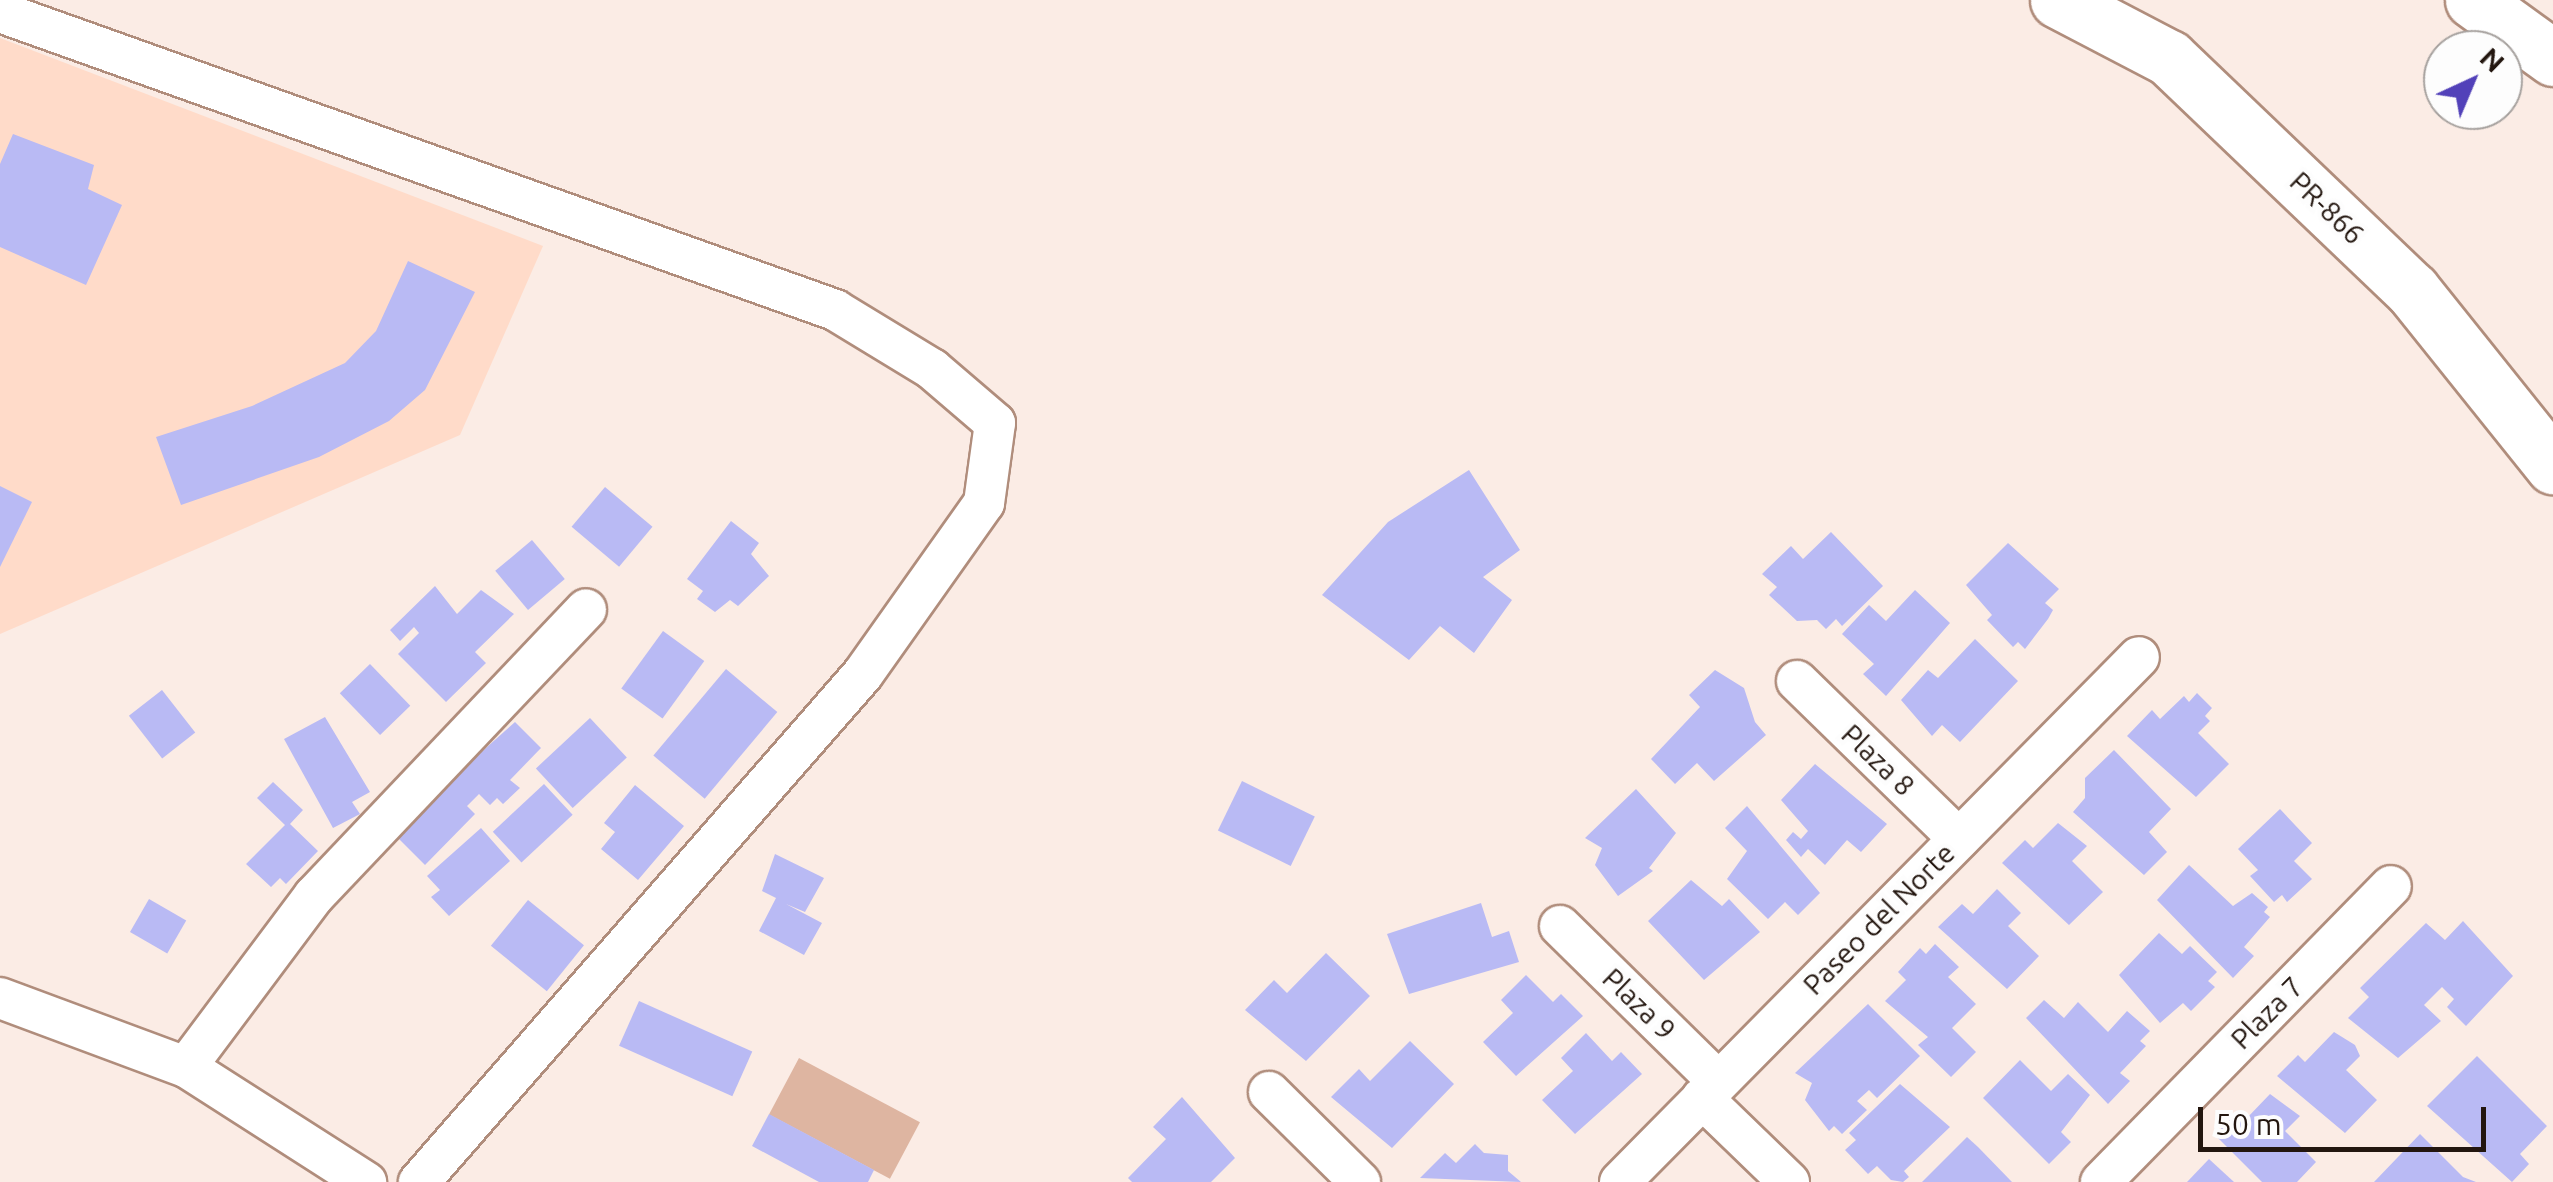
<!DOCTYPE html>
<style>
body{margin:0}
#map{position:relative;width:2553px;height:1182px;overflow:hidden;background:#fbece5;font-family:Ubuntu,sans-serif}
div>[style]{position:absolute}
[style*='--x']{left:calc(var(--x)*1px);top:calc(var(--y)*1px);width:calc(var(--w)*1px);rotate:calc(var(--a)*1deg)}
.built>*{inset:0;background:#ffdbc9}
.green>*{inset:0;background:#deb5a1;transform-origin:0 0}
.building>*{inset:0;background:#b9baf4;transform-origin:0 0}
.roads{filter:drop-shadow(2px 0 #b08d7c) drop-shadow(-2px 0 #b08d7c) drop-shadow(0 2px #b08d7c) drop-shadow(0 -2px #b08d7c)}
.street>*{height:40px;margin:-20px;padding:0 20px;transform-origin:20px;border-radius:20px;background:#fff}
.secondary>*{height:55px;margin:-27.5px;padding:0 27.5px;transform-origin:27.5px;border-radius:27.5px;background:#fff}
.highway>*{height:55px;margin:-27.5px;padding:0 27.5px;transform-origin:27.5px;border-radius:27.5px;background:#fff}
span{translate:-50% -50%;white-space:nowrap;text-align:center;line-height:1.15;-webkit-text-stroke:9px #fdfdfd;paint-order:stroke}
.street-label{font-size:28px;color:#23160f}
.north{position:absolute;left:2423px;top:30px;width:100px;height:100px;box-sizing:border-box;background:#fdfdfd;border:2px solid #a6a19e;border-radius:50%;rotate:44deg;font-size:28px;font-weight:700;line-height:40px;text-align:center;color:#23160f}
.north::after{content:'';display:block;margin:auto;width:35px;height:45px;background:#5241b9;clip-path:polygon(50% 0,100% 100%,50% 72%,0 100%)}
.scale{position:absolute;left:2198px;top:1107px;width:288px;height:45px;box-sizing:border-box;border:5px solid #23160f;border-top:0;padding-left:12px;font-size:30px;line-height:35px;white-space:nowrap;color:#23160f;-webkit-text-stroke:8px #fdfdfd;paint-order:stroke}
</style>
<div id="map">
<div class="built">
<i style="clip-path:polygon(0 38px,543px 246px,460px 435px,0 634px)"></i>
</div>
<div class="green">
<i style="left:799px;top:1058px;width:137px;height:64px;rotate:28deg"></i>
</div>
<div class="building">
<i style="clip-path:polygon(13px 134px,94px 165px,88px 189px,122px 205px,86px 285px,0 247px,0 164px)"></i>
<i style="clip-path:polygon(408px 261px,475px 292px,425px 390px,389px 421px,319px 457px,181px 505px,156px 437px,252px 406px,345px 363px,376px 331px)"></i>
<i style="clip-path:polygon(1469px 470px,1520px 550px,1483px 577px,1512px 600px,1474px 653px,1440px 626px,1409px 660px,1322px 595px,1388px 522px)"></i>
<i style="clip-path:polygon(0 486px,32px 502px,0 567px)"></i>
<i style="left:605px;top:487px;width:62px;height:52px;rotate:40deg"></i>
<i style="clip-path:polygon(731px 521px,759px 543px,751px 554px,769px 576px,738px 606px,730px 600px,715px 612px,697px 599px,703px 591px,687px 579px)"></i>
<i style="clip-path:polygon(1831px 532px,1883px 586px,1842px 626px,1836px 619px,1826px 629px,1817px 620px,1797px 621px,1769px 595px,1777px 587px,1762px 574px,1791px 546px,1803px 559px)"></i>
<i style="left:532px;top:540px;width:51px;height:48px;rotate:50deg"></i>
<i style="clip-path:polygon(2008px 543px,2059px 589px,2045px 603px,2053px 610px,2048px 619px,2025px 649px,2018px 642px,2013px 647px,1987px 620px,1992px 615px,1966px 585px)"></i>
<i style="clip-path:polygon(435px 586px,457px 614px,481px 590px,514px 614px,475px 652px,486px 663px,446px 702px,398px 654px,419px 633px,414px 627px,400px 641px,390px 630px)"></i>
<i style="clip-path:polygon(1915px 590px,1950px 623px,1886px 696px,1863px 674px,1874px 664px,1842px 634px,1869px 605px,1886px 621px)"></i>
<i style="left:663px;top:631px;width:51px;height:71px;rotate:36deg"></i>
<i style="clip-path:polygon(1975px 639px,2018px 681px,1960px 742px,1942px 725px,1932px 736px,1901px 700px,1928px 670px,1938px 678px)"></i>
<i style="left:370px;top:664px;width:58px;height:42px;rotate:46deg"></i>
<i style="left:726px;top:669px;width:67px;height:113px;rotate:40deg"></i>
<i style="clip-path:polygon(1715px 670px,1744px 688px,1755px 722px,1766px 735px,1714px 781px,1697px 763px,1675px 784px,1651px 759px,1700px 707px,1689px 695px)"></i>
<i style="left:162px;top:690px;width:54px;height:42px;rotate:52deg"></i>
<i style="clip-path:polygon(2197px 693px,2212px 708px,2205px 716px,2210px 721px,2198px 733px,2229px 764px,2196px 797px,2127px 736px,2152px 710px,2160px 719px,2184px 696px,2189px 702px)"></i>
<i style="clip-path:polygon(325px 717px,370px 792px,352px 802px,360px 814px,333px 828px,284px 739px)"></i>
<i style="left:590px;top:718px;width:54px;height:74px;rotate:47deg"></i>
<i style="clip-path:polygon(515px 722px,541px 748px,510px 780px,520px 788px,503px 804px,497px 798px,490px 805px,479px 794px,467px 806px,475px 814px,425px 865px,392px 832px)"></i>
<i style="clip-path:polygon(2114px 750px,2171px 809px,2149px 832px,2167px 852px,2144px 875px,2073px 812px,2085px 798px,2085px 778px)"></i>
<i style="clip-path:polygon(1815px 764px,1887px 824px,1861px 852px,1847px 840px,1825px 865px,1808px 849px,1801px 857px,1786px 840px,1793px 832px,1801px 839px,1808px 831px,1781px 800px)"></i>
<i style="left:1242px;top:781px;width:81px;height:55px;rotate:26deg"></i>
<i style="clip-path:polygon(273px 782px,303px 810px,290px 824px,318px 851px,286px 884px,280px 878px,271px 887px,246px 864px,285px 825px,257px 798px)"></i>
<i style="left:544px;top:784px;width:42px;height:70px;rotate:47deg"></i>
<i style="clip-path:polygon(635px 785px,684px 826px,638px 880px,601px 849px,615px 832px,604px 823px)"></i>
<i style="clip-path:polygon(1636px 789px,1676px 833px,1649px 868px,1653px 871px,1618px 896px,1595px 865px,1602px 848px,1585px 838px)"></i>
<i style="clip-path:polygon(1747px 806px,1820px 893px,1798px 915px,1785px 902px,1768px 919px,1727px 879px,1747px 851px,1725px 828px)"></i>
<i style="clip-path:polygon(2280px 809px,2312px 843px,2294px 861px,2312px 879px,2287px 902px,2282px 895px,2274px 902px,2250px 876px,2258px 870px,2238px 849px)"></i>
<i style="clip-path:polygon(2058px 823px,2087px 846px,2072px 861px,2103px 892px,2069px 925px,2002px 863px,2025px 840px,2033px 848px)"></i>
<i style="clip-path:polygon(481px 828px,510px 861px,449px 916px,431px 897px,440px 890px,427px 876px)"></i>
<i style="clip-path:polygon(775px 854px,824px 878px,805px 912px,786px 904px,822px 923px,804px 955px,759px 931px,776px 898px,762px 891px)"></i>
<i style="clip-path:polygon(2189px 865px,2233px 906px,2252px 893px,2268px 907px,2264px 912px,2270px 917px,2244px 947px,2254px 956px,2233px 978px,2157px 900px)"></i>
<i style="clip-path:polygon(1691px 880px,1722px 906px,1729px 899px,1760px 932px,1704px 980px,1648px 921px)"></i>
<i style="clip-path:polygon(1997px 889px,2021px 913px,2008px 926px,2039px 956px,2007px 989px,1938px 927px,1962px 904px,1973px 914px)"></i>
<i style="left:149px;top:899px;width:43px;height:38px;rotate:30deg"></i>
<i style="left:528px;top:900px;width:72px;height:59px;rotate:39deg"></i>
<i style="clip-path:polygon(1481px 903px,1492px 937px,1509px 931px,1519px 962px,1409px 994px,1387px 934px)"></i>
<i style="clip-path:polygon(2463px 921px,2513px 976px,2466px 1026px,2447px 1007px,2454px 999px,2442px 987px,2424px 1005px,2441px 1021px,2398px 1058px,2348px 1018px,2369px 997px,2360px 988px,2426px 923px,2445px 940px)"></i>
<i style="clip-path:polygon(2159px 933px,2182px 954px,2190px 946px,2217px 972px,2208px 981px,2215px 987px,2191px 1011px,2183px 1003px,2160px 1023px,2119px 975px)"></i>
<i style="clip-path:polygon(1935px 944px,1959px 967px,1948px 977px,1976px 1004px,1952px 1028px,1976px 1052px,1951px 1077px,1918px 1045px,1928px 1037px,1885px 1001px,1906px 980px,1898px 972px,1920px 948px,1926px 954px)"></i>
<i style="clip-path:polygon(1326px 953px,1370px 996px,1306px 1061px,1245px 1010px,1274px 980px,1287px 993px)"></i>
<i style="clip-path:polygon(1526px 975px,1553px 1002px,1561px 994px,1583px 1016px,1516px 1076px,1483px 1042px,1513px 1013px,1501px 1000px)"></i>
<i style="clip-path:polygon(2044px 1000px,2064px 1018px,2078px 1002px,2108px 1032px,2127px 1011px,2150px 1031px,2140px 1041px,2146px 1046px,2120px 1073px,2130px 1081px,2108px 1104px,2026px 1018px)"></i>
<i style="left:639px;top:1001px;width:124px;height:49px;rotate:24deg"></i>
<i style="clip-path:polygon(1868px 1004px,1920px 1056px,1877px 1098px,1869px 1090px,1857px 1101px,1867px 1110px,1842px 1134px,1834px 1126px,1829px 1131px,1805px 1100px,1812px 1083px,1795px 1073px)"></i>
<i style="clip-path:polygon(2334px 1032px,2355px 1045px,2360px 1056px,2346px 1070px,2377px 1100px,2345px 1133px,2277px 1076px,2298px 1055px,2305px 1062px)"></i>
<i style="clip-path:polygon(1586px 1033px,1612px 1061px,1621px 1052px,1642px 1074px,1575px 1134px,1542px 1100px,1573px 1071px,1561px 1058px)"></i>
<i style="clip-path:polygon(1410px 1041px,1454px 1084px,1392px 1148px,1331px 1097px,1359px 1069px,1370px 1081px)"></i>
<i style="clip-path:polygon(2477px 1056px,2547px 1126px,2520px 1154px,2529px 1164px,2512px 1182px,2427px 1106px)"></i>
<i style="clip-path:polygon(2020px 1060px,2051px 1091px,2068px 1074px,2090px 1095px,2061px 1132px,2071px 1142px,2049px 1164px,1983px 1098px)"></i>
<i style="clip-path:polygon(1900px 1084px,1950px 1127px,1904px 1171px,1909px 1177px,1903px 1182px,1891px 1180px,1877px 1166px,1868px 1174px,1845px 1150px,1856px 1140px,1849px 1133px)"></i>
<i style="clip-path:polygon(2270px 1094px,2300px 1116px,2285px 1131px,2316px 1162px,2297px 1182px,2262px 1182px,2215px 1135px,2238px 1111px,2246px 1119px)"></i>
<i style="clip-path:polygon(1182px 1097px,1235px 1158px,1211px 1182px,1132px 1182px,1128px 1178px,1166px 1139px,1153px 1127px)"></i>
<i style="clip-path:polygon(769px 1114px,874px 1170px,868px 1182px,819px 1182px,752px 1146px)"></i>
<i style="clip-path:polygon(2420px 1134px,2463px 1177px,2476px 1182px,2374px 1182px)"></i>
<i style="clip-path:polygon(1967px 1137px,1978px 1147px,2012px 1182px,1922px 1182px)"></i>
<i style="clip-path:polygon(1475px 1144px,1484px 1153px,1508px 1155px,1508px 1171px,1521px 1182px,1420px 1178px,1445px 1153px,1456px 1163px)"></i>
<i style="clip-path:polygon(2209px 1159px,2234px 1182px,2187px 1182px)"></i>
</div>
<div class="roads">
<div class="street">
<i style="--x:0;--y:12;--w:887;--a:19.64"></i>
<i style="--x:835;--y:310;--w:114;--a:31.3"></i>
<i style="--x:932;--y:369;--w:83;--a:40.6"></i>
<i style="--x:995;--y:423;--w:81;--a:97.8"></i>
<i style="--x:984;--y:503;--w:209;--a:125.3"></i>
<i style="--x:863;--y:674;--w:675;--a:131.15"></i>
<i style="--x:1797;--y:681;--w:226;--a:44.3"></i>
<i style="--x:1560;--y:926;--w:221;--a:44.5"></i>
<i style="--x:0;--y:998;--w:198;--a:20.4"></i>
<i style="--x:186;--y:1067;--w:214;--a:32.6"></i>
<i style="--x:186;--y:1067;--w:214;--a:-53.2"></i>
<i style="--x:314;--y:896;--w:395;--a:-46.5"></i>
<i style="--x:1269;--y:1092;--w:128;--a:44.7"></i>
<i style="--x:1702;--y:1098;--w:121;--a:44"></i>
<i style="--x:1620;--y:1182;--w:738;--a:-45.33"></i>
<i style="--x:2101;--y:1182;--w:414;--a:-45.6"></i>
</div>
<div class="secondary">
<i style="--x:2058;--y:0;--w:125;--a:27.6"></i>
<i style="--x:2169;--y:58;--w:336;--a:43.7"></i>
<i style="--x:2412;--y:290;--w:226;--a:51.3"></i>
</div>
<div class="highway">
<i style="--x:2473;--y:0;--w:99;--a:35.9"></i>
</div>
</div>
<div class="street-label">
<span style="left:2327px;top:208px;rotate:44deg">PR-866</span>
<span style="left:1878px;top:760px;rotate:44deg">Plaza 8</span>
<span style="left:1879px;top:919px;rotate:-45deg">Paseo del Norte</span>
<span style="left:1639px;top:1004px;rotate:44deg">Plaza 9</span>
<span style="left:2267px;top:1013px;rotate:-45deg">Plaza 7</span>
</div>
<div class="north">N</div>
<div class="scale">50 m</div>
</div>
